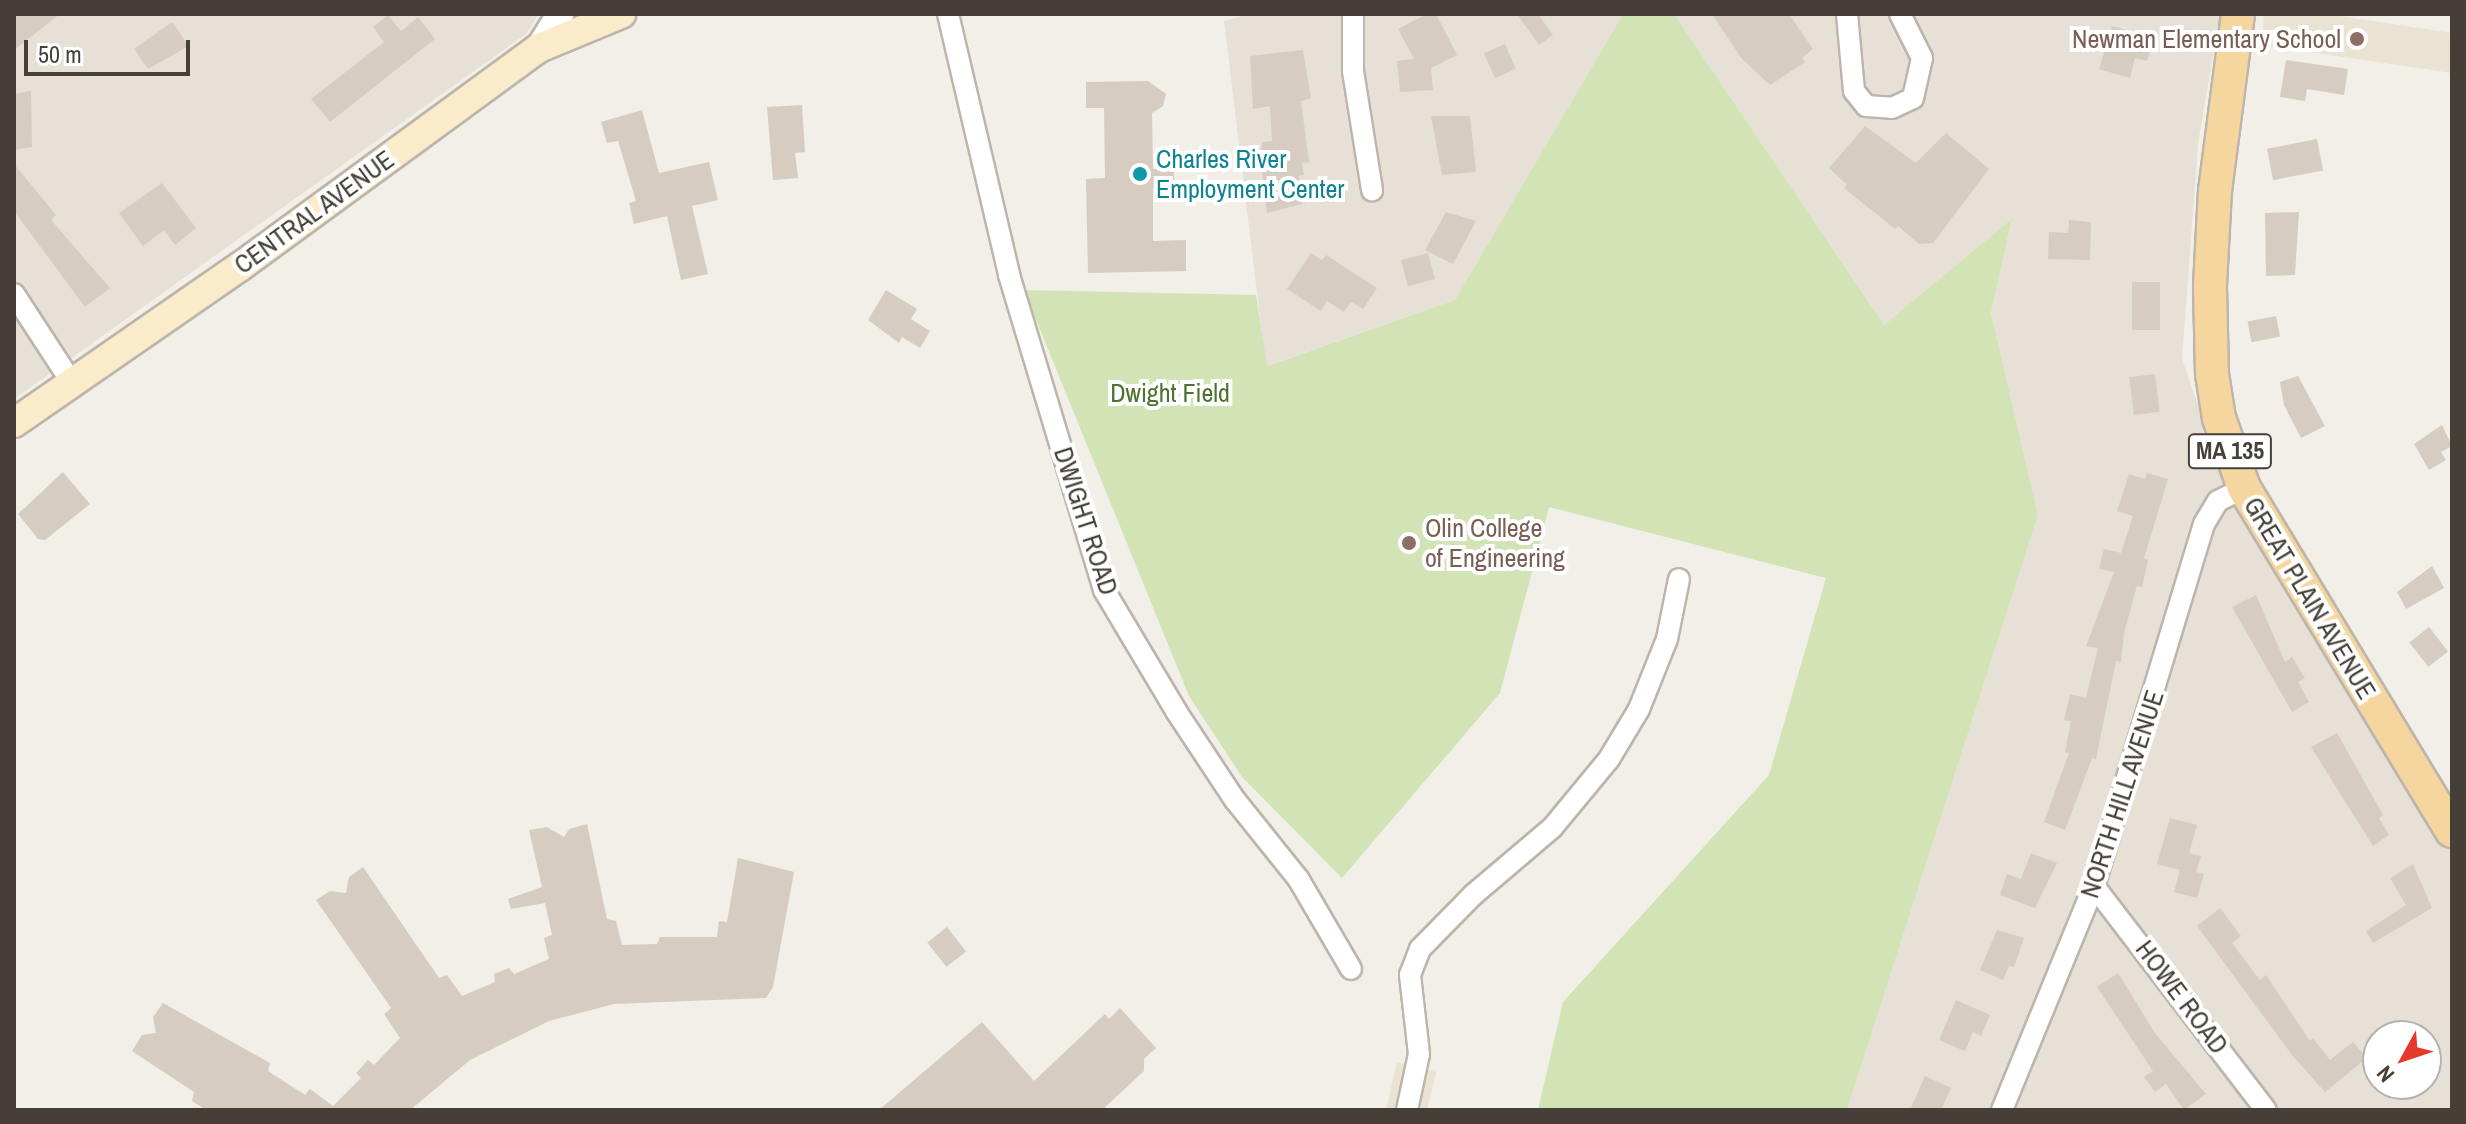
<!DOCTYPE html>
<style>
body{margin:0}
#map{position:relative;width:2466px;height:1124px;overflow:hidden;background:#f2eee8;font-family:"Archivo Narrow",sans-serif}
div>[style]{position:absolute}
[style*='--x']{left:calc(var(--x)*1px);top:calc(var(--y)*1px);width:calc(var(--w)*1px);rotate:calc(var(--a)*1deg)}
.residential>*{inset:0;background:#e6e0d7}
.education>*{inset:0;background:#eae2d3}
.green>*{inset:0;background:#d2e3b5}
.building>*{inset:0;background:#d6ccc2;transform-origin:0 0}
.roads{filter:drop-shadow(2px 0 #bdb5ab) drop-shadow(-2px 0 #bdb5ab) drop-shadow(0 2px #bdb5ab) drop-shadow(0 -2px #bdb5ab)}
.minor>*{height:20px;margin:-10px;padding:0 10px;transform-origin:10px;border-radius:10px;background:#fff}
.tertiary>*{height:26px;margin:-13px;padding:0 13px;transform-origin:13px;border-radius:13px;background:#fff}
.secondary>*{height:28px;margin:-14px;padding:0 14px;transform-origin:14px;border-radius:14px;background:#faebcb}
.primary>*{height:32px;margin:-16px;padding:0 16px;transform-origin:16px;border-radius:16px;background:#f5d69f}
.dots>*{width:22px;height:22px;translate:-50% -50%;box-sizing:border-box;border:4px solid #fff;border-radius:50%}
span{translate:-50% -50%;white-space:nowrap;text-align:center;line-height:1.15;-webkit-text-stroke:8px #fff;paint-order:stroke}
.shield-label span{padding:2px 6px;background:#fff;border:2px solid;border-radius:6px;-webkit-text-stroke-width:0}
.shield-label{font-size:24px;color:#453f37;font-weight:700}
.education-label{font-size:26px;color:#785e54}
.right{translate:-100% -50%;text-align:right}
.left{translate:0 -50%;text-align:left}
.culture-label{font-size:26px;color:#0d838f}
.street-label{font-size:26px;color:#453f37}
.park-label{font-size:26px;color:#4e7230}
.frame{position:absolute;inset:0;border:16px solid #453f37;pointer-events:none}
.north{position:absolute;left:2362px;top:1020px;width:80px;height:80px;box-sizing:border-box;background:#fff;border:2px solid #b5b2af;border-radius:50%;rotate:230deg;font-size:22px;font-weight:700;line-height:32px;text-align:center;color:#453f37}
.north::after{content:'';display:block;margin:auto;width:28px;height:36px;background:#e6392c;clip-path:polygon(50% 0,100% 100%,50% 72%,0 100%)}
.scale{position:absolute;left:24px;top:40px;width:166px;height:36px;box-sizing:border-box;border:4px solid #453f37;border-top:0;padding-left:10px;font-size:24px;line-height:28px;white-space:nowrap;color:#453f37;-webkit-text-stroke:6px #fff;paint-order:stroke}
</style>
<div id="map">
<div class="residential">
<i style="clip-path:polygon(14px 14px,539px 14px,526px 34px,14px 399px)"></i>
<i style="clip-path:polygon(1249px 14px,1623px 14px,1455px 300px,1266px 366px,1224px 21px)"></i>
<i style="clip-path:polygon(evenodd,1674px 14px,2220px 14px,2198px 144px,2182px 359px,2213px 448px,2452px 854px,2452px 1110px,1847px 1110px,2038px 515px,1991px 313px,2012px 220px,1884px 325px,1674px 14px,2378px 1036px,2426px 1036px,2426px 1084px,2378px 1084px,2378px 1036px)"></i>
</div>
<div class="education">
<i style="clip-path:polygon(2264px 14px,2326px 14px,2452px 33px,2452px 73px,2262px 45px)"></i>
<i style="clip-path:polygon(1397px 1062px,1436px 1072px,1427px 1110px,1386px 1110px)"></i>
</div>
<div class="green">
<i style="clip-path:polygon(1623px 14px,1674px 14px,1884px 325px,2012px 219px,1991px 313px,2038px 515px,1847px 1110px,1538px 1110px,1563px 1002px,1769px 775px,1826px 578px,1549px 507px,1500px 693px,1342px 878px,1242px 777px,1189px 696px,1024px 290px,1256px 295px,1267px 366px,1455px 300px)"></i>
</div>
<div class="building">
<i style="clip-path:polygon(14px 14px,60px 14px,14px 50px)"></i>
<i style="clip-path:polygon(1427px 14px,1436px 14px,1457px 55px,1431px 68px,1433px 90px,1400px 92px,1397px 61px,1414px 59px,1398px 29px)"></i>
<i style="clip-path:polygon(1517px 14px,1538px 14px,1553px 35px,1539px 45px)"></i>
<i style="clip-path:polygon(1712px 14px,1789px 14px,1813px 49px,1802px 58px,1805px 62px,1770px 85px,1742px 59px)"></i>
<i style="clip-path:polygon(388px 15px,401px 31px,418px 17px,435px 39px,330px 122px,311px 99px,384px 42px,373px 27px)"></i>
<i style="clip-path:polygon(172px 22px,189px 46px,148px 69px,134px 49px)"></i>
<i style="clip-path:polygon(2112px 26px,2154px 38px,2147px 61px,2135px 58px,2130px 78px,2099px 69px)"></i>
<i style="left:1505px;top:44px;width:27px;height:23px;rotate:66deg"></i>
<i style="clip-path:polygon(1303px 50px,1311px 99px,1301px 101px,1309px 162px,1302px 163px,1304px 175px,1299px 176px,1302px 204px,1267px 213px,1261px 162px,1262px 142px,1272px 141px,1270px 106px,1253px 109px,1250px 56px)"></i>
<i style="clip-path:polygon(2286px 60px,2348px 69px,2344px 95px,2307px 89px,2305px 101px,2280px 97px)"></i>
<i style="clip-path:polygon(1148px 81px,1166px 94px,1163px 106px,1152px 113px,1153px 169px,1174px 168px,1174px 188px,1153px 188px,1153px 241px,1186px 240px,1186px 271px,1088px 273px,1086px 179px,1105px 178px,1104px 108px,1086px 108px,1086px 82px)"></i>
<i style="clip-path:polygon(31px 91px,32px 147px,14px 150px,14px 94px)"></i>
<i style="clip-path:polygon(802px 105px,805px 152px,795px 153px,798px 178px,773px 180px,767px 107px)"></i>
<i style="clip-path:polygon(642px 110px,659px 173px,709px 162px,718px 200px,692px 206px,708px 274px,681px 280px,667px 216px,634px 224px,629px 203px,636px 201px,618px 141px,607px 143px,601px 122px)"></i>
<i style="clip-path:polygon(1431px 116px,1470px 116px,1476px 172px,1442px 175px)"></i>
<i style="clip-path:polygon(1865px 126px,1916px 163px,1946px 133px,1989px 169px,1933px 243px,1919px 244px,1898px 226px,1895px 229px,1844px 188px,1847px 185px,1829px 168px)"></i>
<i style="left:2317px;top:139px;width:32px;height:51px;rotate:79deg"></i>
<i style="clip-path:polygon(14px 164px,56px 215px,51px 220px,110px 288px,85px 307px,14px 211px)"></i>
<i style="clip-path:polygon(162px 183px,196px 228px,175px 245px,164px 230px,143px 246px,119px 213px)"></i>
<i style="clip-path:polygon(1446px 212px,1476px 221px,1453px 264px,1425px 250px)"></i>
<i style="clip-path:polygon(2299px 212px,2295px 275px,2266px 276px,2265px 213px)"></i>
<i style="clip-path:polygon(2069px 220px,2091px 222px,2090px 260px,2048px 259px,2049px 232px,2068px 233px)"></i>
<i style="clip-path:polygon(1311px 253px,1322px 260px,1326px 255px,1377px 288px,1363px 309px,1351px 302px,1344px 312px,1327px 301px,1321px 311px,1287px 289px)"></i>
<i style="left:1428px;top:253px;width:27px;height:28px;rotate:75deg"></i>
<i style="left:2132px;top:282px;width:28px;height:48px"></i>
<i style="clip-path:polygon(886px 290px,917px 309px,911px 319px,930px 331px,920px 348px,902px 337px,899px 343px,868px 320px)"></i>
<i style="left:2276px;top:316px;width:21px;height:29px;rotate:79deg"></i>
<i style="left:2155px;top:374px;width:38px;height:26px;rotate:83deg"></i>
<i style="clip-path:polygon(2298px 376px,2325px 426px,2301px 438px,2284px 405px,2280px 382px)"></i>
<i style="clip-path:polygon(2442px 425px,2452px 446px,2441px 452px,2446px 460px,2429px 470px,2414px 444px)"></i>
<i style="clip-path:polygon(63px 472px,90px 504px,45px 540px,38px 539px,18px 514px)"></i>
<i style="clip-path:polygon(2147px 473px,2168px 479px,2144px 558px,2148px 560px,2142px 587px,2137px 586px,2124px 633px,2121px 662px,2116px 661px,2096px 759px,2092px 758px,2065px 830px,2044px 822px,2069px 753px,2065px 752px,2071px 721px,2064px 720px,2070px 694px,2086px 698px,2098px 648px,2086px 646px,2114px 572px,2099px 569px,2104px 549px,2121px 553px,2133px 516px,2117px 511px,2129px 474px,2145px 479px)"></i>
<i style="clip-path:polygon(2432px 566px,2444px 588px,2406px 609px,2397px 592px)"></i>
<i style="clip-path:polygon(2256px 595px,2285px 662px,2292px 657px,2305px 678px,2298px 682px,2309px 702px,2292px 712px,2232px 607px)"></i>
<i style="left:2429px;top:627px;width:31px;height:25px;rotate:52deg"></i>
<i style="clip-path:polygon(2337px 733px,2383px 815px,2379px 818px,2389px 835px,2373px 846px,2311px 747px)"></i>
<i style="clip-path:polygon(2170px 818px,2197px 825px,2189px 853px,2201px 856px,2196px 872px,2204px 874px,2197px 898px,2174px 892px,2180px 870px,2157px 864px)"></i>
<i style="clip-path:polygon(587px 824px,607px 919px,616px 921px,622px 945px,657px 944px,660px 937px,717px 937px,719px 921px,727px 922px,738px 858px,794px 872px,773px 987px,766px 998px,614px 1004px,549px 1021px,470px 1060px,410px 1110px,206px 1110px,192px 1101px,194px 1092px,132px 1051px,142px 1035px,156px 1033px,153px 1017px,163px 1003px,270px 1063px,268px 1071px,305px 1095px,310px 1089px,333px 1106px,361px 1078px,356px 1073px,368px 1060px,374px 1065px,400px 1038px,384px 1014px,391px 1008px,316px 900px,330px 891px,346px 893px,349px 877px,363px 867px,439px 978px,447px 975px,462px 996px,495px 982px,494px 974px,509px 968px,514px 974px,549px 959px,544px 938px,552px 935px,545px 903px,511px 909px,508px 899px,542px 887px,529px 830px,547px 827px,564px 837px,569px 829px)"></i>
<i style="clip-path:polygon(2031px 853px,2057px 863px,2035px 908px,2000px 895px,2007px 874px,2021px 879px)"></i>
<i style="clip-path:polygon(2413px 864px,2432px 908px,2373px 943px,2366px 931px,2406px 905px,2390px 878px)"></i>
<i style="clip-path:polygon(2220px 908px,2241px 936px,2232px 943px,2260px 980px,2266px 975px,2310px 1041px,2313px 1038px,2330px 1060px,2353px 1042px,2367px 1058px,2325px 1092px,2292px 1055px,2197px 926px)"></i>
<i style="left:947px;top:927px;width:31px;height:25px;rotate:52deg"></i>
<i style="clip-path:polygon(1997px 930px,2024px 938px,2014px 967px,2009px 966px,2003px 980px,1980px 970px)"></i>
<i style="clip-path:polygon(2118px 973px,2155px 1033px,2206px 1094px,2184px 1110px,2166px 1084px,2155px 1092px,2144px 1077px,2153px 1071px,2097px 987px)"></i>
<i style="clip-path:polygon(1956px 1000px,1990px 1015px,1981px 1036px,1973px 1032px,1965px 1051px,1939px 1040px)"></i>
<i style="clip-path:polygon(1120px 1008px,1156px 1048px,1144px 1059px,1144px 1071px,1102px 1110px,879px 1110px,982px 1022px,1034px 1081px,1105px 1014px,1109px 1019px)"></i>
<i style="clip-path:polygon(1925px 1076px,1951px 1088px,1941px 1110px,1910px 1110px)"></i>
</div>
<div class="roads">
<div class="minor">
<i style="--x:948;--y:14;--w:268;--a:76.8"></i>
<i style="--x:1009;--y:275;--w:329;--a:73.2"></i>
<i style="--x:1104;--y:590;--w:141;--a:59.2"></i>
<i style="--x:1176;--y:711;--w:107;--a:56.5"></i>
<i style="--x:1235;--y:800;--w:102;--a:51.3"></i>
<i style="--x:1299;--y:880;--w:103;--a:59.7"></i>
<i style="--x:1353;--y:14;--w:57;--a:90"></i>
<i style="--x:1353;--y:71;--w:121;--a:80.9"></i>
<i style="--x:1847;--y:14;--w:77;--a:84.8"></i>
<i style="--x:1854;--y:91;--w:19;--a:51"></i>
<i style="--x:1866;--y:106;--w:26;--a:4"></i>
<i style="--x:1892;--y:108;--w:23;--a:-25"></i>
<i style="--x:1913;--y:98;--w:41;--a:-77.3"></i>
<i style="--x:1922;--y:58;--w:49;--a:-116.6"></i>
<i style="--x:14;--y:294;--w:106;--a:56.9"></i>
<i style="--x:2094;--y:886;--w:282;--a:52.5"></i>
<i style="--x:1407;--y:1110;--w:57;--a:-77.9"></i>
<i style="--x:1419;--y:1054;--w:80;--a:-96.5"></i>
<i style="--x:1410;--y:975;--w:28;--a:-69"></i>
<i style="--x:1420;--y:949;--w:76;--a:-45.5"></i>
<i style="--x:1473;--y:895;--w:104;--a:-40.3"></i>
<i style="--x:1552;--y:828;--w:89;--a:-50.4"></i>
<i style="--x:1609;--y:759;--w:58;--a:-59"></i>
<i style="--x:1639;--y:709;--w:75;--a:-68.2"></i>
<i style="--x:1667;--y:639;--w:61;--a:-78.7"></i>
<i style="--x:2002;--y:1110;--w:242;--a:-67.7"></i>
<i style="--x:2094;--y:886;--w:378;--a:-73.1"></i>
<i style="--x:2204;--y:524;--w:27;--a:-59"></i>
<i style="--x:2218;--y:501;--w:29;--a:-27"></i>
</div>
<div class="tertiary">
<i style="--x:539;--y:48;--w:40;--a:-58"></i>
</div>
<div class="secondary">
<i style="--x:14;--y:423;--w:276;--a:-34.7"></i>
<i style="--x:241;--y:266;--w:369;--a:-36.2"></i>
<i style="--x:539;--y:48;--w:89;--a:-22.5"></i>
</div>
<div class="primary">
<i style="--x:2238;--y:14;--w:177;--a:97.4"></i>
<i style="--x:2215;--y:190;--w:97;--a:93"></i>
<i style="--x:2210;--y:287;--w:87;--a:88.7"></i>
<i style="--x:2212;--y:374;--w:45;--a:81"></i>
<i style="--x:2219;--y:418;--w:74;--a:70.3"></i>
<i style="--x:2244;--y:488;--w:401;--a:58.8"></i>
</div>
</div>
<div class="dots">
<i style="left:2357px;top:39px;background:#8d6e63"></i>
<i style="left:1140px;top:174px;background:#0f9aa8"></i>
<i style="left:1409px;top:543px;background:#8d6e63"></i>
</div>
<div class="shield-label">
<span style="left:2230px;top:451px">MA 135</span>
</div>
<div class="education-label">
<span class="right" style="left:2341px;top:39px">Newman Elementary School</span>
<span class="left" style="left:1425px;top:543px">Olin College<br>of Engineering</span>
</div>
<div class="culture-label">
<span class="left" style="left:1156px;top:174px">Charles River<br>Employment Center</span>
</div>
<div class="street-label">
<span style="left:314px;top:212px;rotate:-36deg">CENTRAL AVENUE</span>
<span style="left:1086px;top:521px;rotate:72deg">DWIGHT ROAD</span>
<span style="left:2310px;top:598px;rotate:59deg">GREAT PLAIN AVENUE</span>
<span style="left:2122px;top:794px;rotate:-72deg">NORTH HILL AVENUE</span>
<span style="left:2182px;top:997px;rotate:53deg">HOWE ROAD</span>
</div>
<div class="park-label">
<span style="left:1170px;top:393px">Dwight Field</span>
</div>
<div class="frame"></div>
<div class="north">N</div>
<div class="scale">50 m</div>
</div>
